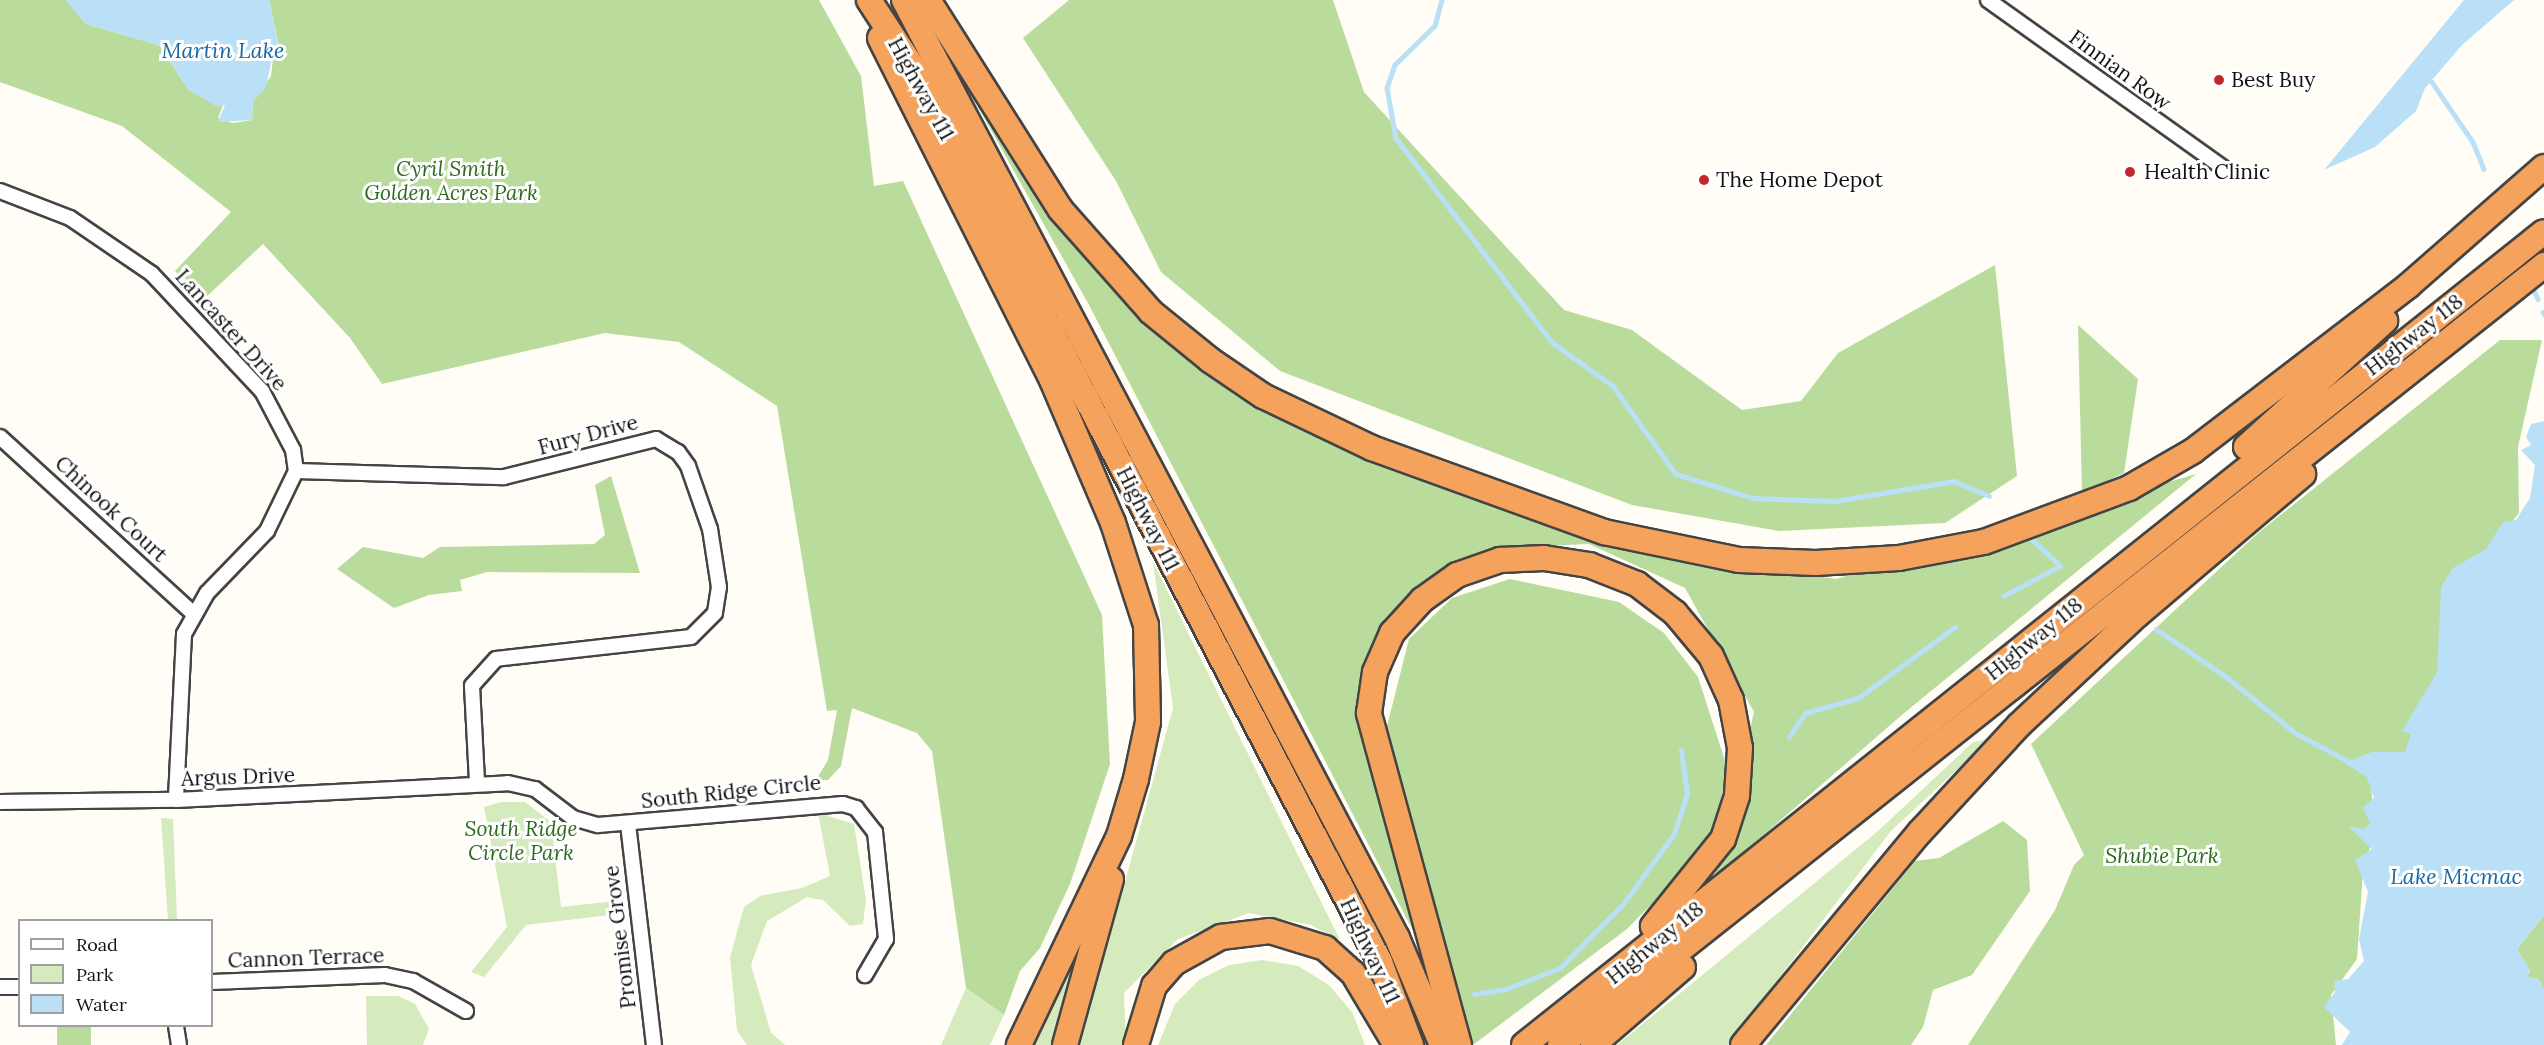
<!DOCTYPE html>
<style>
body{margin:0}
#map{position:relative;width:2544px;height:1045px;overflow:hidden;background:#fffdf5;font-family:Lora,serif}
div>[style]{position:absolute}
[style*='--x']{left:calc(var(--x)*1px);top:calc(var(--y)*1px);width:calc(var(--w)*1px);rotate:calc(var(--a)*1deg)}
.green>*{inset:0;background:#d5ebbd}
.forest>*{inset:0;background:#b9dc9c;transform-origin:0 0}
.water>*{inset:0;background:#b9e0f7}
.stream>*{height:4.5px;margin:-2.25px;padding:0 2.25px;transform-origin:2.25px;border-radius:2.25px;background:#b9e0f7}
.roads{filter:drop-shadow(2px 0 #444) drop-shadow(-2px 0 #444) drop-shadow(0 2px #444) drop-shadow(0 -2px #444)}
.minor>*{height:14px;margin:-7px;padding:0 7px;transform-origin:7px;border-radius:7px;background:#fff}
.motorway>*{height:24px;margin:-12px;padding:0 12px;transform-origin:12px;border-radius:12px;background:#f5a25d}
.dots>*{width:16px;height:16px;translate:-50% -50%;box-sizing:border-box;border:3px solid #fff;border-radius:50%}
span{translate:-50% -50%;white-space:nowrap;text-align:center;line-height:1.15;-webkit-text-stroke:6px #fff;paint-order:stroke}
.street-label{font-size:21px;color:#111}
.poi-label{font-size:21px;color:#111}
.left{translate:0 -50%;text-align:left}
.park-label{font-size:21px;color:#2f6b1f;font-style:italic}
.water-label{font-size:22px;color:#1768a6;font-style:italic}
.legend{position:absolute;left:18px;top:919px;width:195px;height:108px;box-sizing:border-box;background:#fff;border:2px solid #a0a0a0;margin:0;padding:8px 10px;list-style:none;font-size:18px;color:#111}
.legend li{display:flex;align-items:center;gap:12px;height:30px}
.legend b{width:30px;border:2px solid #a0a0a0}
</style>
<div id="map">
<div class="green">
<i style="clip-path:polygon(1153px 562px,1340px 940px,1311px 925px,1249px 913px,1178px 939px,1124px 993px,1126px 1045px,1080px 1045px,1173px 708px)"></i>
<i style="clip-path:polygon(1990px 739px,1891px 831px,1728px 1045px,1617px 1045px,1878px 831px,1973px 742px)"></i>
<i style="clip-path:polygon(501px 802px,525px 802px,551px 822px,561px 907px,616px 901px,618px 914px,526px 925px,484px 977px,471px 972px,507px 927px,484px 807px)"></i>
<i style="clip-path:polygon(818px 813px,854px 824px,866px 900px,863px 924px,850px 926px,823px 900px,807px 897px,767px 921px,751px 965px,771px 1033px,785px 1045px,747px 1045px,737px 1031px,730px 957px,744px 907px,760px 896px,802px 888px,830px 876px)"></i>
<i style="clip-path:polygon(161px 818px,173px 819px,177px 920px,168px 920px)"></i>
<i style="clip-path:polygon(1082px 948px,1053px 1045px,1029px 1045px)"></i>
<i style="clip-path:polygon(1262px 960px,1298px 966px,1329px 985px,1352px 1012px,1365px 1045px,1158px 1045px,1175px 1004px,1199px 980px,1229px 965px)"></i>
<i style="clip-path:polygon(966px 988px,1004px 1015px,990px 1045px,941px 1045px)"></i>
<i style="clip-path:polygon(366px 996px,398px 996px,415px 1004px,429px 1029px,423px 1045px,367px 1045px)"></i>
</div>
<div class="forest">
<i style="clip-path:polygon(0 0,66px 0,86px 24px,159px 45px,189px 90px,224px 103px,218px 118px,233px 123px,252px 120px,253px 102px,271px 76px,274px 50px,279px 47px,269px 0,819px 0,861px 76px,874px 186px,903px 181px,1102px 615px,1110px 764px,1070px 884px,1040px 948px,1020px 971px,1004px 1015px,966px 988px,932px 751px,917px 733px,852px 708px,841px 766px,828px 780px,816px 780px,828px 760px,837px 710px,827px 711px,777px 406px,679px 342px,605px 333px,382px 384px,350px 338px,263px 244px,203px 300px,175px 271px,231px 212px,122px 126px,0 82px)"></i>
<i style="clip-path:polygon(1069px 0,1333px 0,1364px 92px,1564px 310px,1632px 330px,1742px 410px,1801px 401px,1838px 353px,1995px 265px,2017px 476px,1945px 523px,1779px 531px,1632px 505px,1280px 371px,1161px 272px,1116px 181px,1023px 38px)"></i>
<i style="clip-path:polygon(977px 105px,1082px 237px,1232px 382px,1328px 442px,1638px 551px,1836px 579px,2196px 474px,1903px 714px,1715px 877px,1754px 712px,1685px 588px,1589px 544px,1542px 546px,1506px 555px,1391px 622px,1366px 737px,1421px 946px,1089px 305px)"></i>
<i style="clip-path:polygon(2078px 325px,2138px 379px,2124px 473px,2082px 493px)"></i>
<i style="clip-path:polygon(2500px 340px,2542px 340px,2518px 447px,2519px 513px,2456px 592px,2451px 726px,2370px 781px,2376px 828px,2363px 871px,2357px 959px,2331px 995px,2336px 1045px,1968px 1045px,2055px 910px,2074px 865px,2084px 855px,2031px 744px,2258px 533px)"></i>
<i style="clip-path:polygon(611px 476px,640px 573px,487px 572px,460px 580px,462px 591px,429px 595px,394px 608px,337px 569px,363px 547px,423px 558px,440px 547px,594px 544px,605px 535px,595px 485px)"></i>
<i style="clip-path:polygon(1510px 579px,1619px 602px,1664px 633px,1698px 677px,1728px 770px,1714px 827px,1686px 869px,1627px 929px,1473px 1045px,1381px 750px,1409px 639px,1452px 598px)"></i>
<i style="clip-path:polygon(2003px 821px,2027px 840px,2030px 891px,1972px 975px,1933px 990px,1923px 1027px,1911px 1045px,1766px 1045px,1915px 861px,1939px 858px)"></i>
<i style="clip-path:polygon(2544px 915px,2544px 990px,2538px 979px,2526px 977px,2530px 971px,2517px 949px)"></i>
<i style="left:57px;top:1026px;width:34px;height:19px"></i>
</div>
<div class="water">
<i style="clip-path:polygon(66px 0,269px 0,279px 49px,274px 48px,266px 87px,253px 102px,252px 120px,218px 122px,225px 105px,216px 106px,189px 90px,159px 45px,86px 24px)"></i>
<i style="clip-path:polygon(2464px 0,2514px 0,2462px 45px,2425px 88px,2416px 111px,2375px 147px,2324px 170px)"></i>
<i style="clip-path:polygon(2544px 421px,2544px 915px,2517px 949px,2530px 970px,2526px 977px,2538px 979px,2544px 990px,2544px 1045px,2342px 1045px,2350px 1032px,2324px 1007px,2335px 992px,2334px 981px,2348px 979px,2364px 961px,2359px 939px,2368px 892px,2355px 860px,2372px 849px,2348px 826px,2364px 829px,2370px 823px,2363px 808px,2374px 798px,2367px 777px,2344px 763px,2372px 752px,2405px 752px,2411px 734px,2402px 731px,2437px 672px,2441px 587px,2453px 568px,2486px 549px,2503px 522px,2516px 520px,2530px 498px,2535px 465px,2521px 450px,2531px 445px,2526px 437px,2531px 424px)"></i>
</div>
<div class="stream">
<i style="--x:1442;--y:0;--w:27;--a:105"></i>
<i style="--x:1435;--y:26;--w:56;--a:135.7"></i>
<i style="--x:1395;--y:65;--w:24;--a:109"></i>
<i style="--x:1387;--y:88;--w:51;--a:79.8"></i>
<i style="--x:1396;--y:138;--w:258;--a:52.6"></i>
<i style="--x:1553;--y:343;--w:74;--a:35.6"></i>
<i style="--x:1613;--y:386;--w:108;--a:54.4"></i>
<i style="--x:1676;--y:474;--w:81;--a:17.3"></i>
<i style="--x:1753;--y:498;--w:82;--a:2.1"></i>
<i style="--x:1835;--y:501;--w:121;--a:-9.5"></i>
<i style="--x:1954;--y:481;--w:38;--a:23"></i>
<i style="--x:2432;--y:82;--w:73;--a:55.7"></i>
<i style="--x:2473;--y:142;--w:29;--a:68"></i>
<i style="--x:2533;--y:288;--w:12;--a:66"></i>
<i style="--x:2543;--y:312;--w:2;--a:63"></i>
<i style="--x:2003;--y:596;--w:64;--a:-27.8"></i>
<i style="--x:2060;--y:566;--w:40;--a:-137"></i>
<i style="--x:2156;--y:629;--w:87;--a:34.2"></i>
<i style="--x:2228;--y:678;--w:89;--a:39.1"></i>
<i style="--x:2297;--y:734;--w:60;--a:27.8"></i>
<i style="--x:1789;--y:737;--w:29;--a:-56"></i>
<i style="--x:1805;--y:713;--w:55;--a:-15.8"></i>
<i style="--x:1858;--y:698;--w:120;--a:-36.2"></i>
<i style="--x:1474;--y:994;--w:32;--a:-9"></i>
<i style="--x:1506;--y:989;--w:58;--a:-21.3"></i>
<i style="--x:1560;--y:968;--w:91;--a:-45.4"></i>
<i style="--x:1624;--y:903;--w:85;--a:-54.1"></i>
<i style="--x:1674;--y:834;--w:42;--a:-72"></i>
<i style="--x:1687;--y:794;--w:44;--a:-97.8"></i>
</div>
<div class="roads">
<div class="minor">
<i style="--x:1988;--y:0;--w:295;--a:35.5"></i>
<i style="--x:0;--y:191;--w:75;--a:21.1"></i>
<i style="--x:70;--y:218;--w:99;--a:34.3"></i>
<i style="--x:152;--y:274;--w:161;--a:46.8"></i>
<i style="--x:262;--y:391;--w:67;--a:62.3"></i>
<i style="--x:293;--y:450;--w:21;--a:82"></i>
<i style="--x:296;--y:471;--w:67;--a:115.8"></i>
<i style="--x:267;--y:531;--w:86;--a:134.1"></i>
<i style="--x:207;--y:593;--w:47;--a:119.3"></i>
<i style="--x:184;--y:634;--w:166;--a:92.8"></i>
<i style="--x:0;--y:437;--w:261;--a:42.4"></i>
<i style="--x:296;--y:471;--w:208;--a:1.7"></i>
<i style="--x:504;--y:477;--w:157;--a:-14"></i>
<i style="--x:656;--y:439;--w:26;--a:31"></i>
<i style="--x:678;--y:452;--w:17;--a:54"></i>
<i style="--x:688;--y:466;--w:67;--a:70.8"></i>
<i style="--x:710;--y:529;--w:59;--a:81.2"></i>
<i style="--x:719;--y:587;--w:26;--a:99"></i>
<i style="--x:715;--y:613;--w:34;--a:135"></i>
<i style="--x:691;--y:637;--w:196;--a:173.6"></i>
<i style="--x:496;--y:659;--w:36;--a:132"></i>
<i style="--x:472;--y:686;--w:97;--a:87"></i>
<i style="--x:0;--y:802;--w:176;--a:-0.7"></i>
<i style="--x:176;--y:800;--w:332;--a:-2.9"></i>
<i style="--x:508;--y:783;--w:28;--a:13"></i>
<i style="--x:535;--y:789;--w:48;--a:37.3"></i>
<i style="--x:573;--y:818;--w:26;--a:16"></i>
<i style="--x:598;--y:825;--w:246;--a:-4.9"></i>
<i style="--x:843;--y:804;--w:14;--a:17"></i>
<i style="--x:856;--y:808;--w:31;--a:52"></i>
<i style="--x:875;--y:832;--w:108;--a:84.1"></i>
<i style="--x:886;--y:939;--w:42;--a:120.3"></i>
<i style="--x:628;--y:824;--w:223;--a:83.3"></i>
<i style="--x:212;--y:982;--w:173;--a:-2.3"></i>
<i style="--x:385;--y:975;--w:29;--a:12"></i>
<i style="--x:413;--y:981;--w:61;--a:29.5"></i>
<i style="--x:0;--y:987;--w:20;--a:0"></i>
<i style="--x:176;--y:1026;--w:19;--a:81"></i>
</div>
<div class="motorway">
<i style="--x:869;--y:0;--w:86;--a:56.9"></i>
<i style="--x:916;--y:72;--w:1004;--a:62.46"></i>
<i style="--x:1380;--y:962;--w:89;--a:69.5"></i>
<i style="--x:904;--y:0;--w:1060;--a:62.27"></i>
<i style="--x:1397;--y:938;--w:116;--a:67.2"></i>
<i style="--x:928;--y:0;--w:247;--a:57.7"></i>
<i style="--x:1060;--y:209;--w:137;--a:48.5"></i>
<i style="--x:1151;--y:312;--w:76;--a:39.1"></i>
<i style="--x:1210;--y:360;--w:64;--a:34.2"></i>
<i style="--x:1263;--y:396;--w:121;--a:25.5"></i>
<i style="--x:1372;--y:448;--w:247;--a:19.9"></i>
<i style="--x:1604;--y:532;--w:138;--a:11.7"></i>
<i style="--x:1739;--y:560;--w:77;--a:2.2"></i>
<i style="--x:1816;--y:563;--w:83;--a:-3.4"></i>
<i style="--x:1899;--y:558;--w:86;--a:-10.7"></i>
<i style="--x:1984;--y:542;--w:155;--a:-20.4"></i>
<i style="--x:2129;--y:488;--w:74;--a:-30"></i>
<i style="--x:2193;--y:451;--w:272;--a:-37.5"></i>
<i style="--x:2409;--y:285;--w:179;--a:-41.2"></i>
<i style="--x:880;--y:38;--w:383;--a:63.3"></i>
<i style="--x:1052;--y:380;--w:155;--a:66.9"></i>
<i style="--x:1113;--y:523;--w:107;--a:72.1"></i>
<i style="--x:1146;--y:625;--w:97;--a:88.8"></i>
<i style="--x:1148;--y:722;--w:58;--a:101.9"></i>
<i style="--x:1136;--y:779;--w:59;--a:106.6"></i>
<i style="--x:1119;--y:836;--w:232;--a:115.6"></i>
<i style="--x:2246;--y:447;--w:188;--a:-42.2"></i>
<i style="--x:1065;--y:1045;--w:172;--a:-74.5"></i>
<i style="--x:1136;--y:1045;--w:62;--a:-73"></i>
<i style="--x:1154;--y:986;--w:30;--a:-49"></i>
<i style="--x:1174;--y:963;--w:54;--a:-29"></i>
<i style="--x:1221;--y:937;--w:49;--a:-7"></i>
<i style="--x:1270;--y:931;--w:58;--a:17.2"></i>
<i style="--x:1325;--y:948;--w:38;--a:42"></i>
<i style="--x:1353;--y:973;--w:84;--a:59.2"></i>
<i style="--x:1459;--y:1045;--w:344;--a:-105.2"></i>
<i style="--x:1369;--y:713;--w:41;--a:-81.7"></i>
<i style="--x:1375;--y:672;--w:43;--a:-66.4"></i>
<i style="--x:1392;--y:633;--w:45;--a:-47.7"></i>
<i style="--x:1422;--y:600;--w:43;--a:-35.5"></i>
<i style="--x:1457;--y:575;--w:46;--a:-19.2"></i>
<i style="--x:1500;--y:560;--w:44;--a:-2.6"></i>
<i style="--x:1544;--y:558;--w:46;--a:8.8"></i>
<i style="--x:1589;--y:565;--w:52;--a:21.6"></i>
<i style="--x:1637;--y:584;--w:48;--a:37.3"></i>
<i style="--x:1675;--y:613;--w:56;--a:50.1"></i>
<i style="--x:1711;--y:656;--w:48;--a:65.6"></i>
<i style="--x:1731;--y:700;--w:49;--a:79.4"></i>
<i style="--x:1740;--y:748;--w:48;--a:93.6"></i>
<i style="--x:1737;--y:796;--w:45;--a:108"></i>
<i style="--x:1723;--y:839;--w:112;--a:128.8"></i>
<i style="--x:1524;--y:1045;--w:1304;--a:-38.56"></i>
<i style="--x:1560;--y:1045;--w:1256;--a:-38.4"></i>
<i style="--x:1593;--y:1045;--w:119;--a:-40.9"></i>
<i style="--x:1743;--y:1045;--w:277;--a:-50.3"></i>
<i style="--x:1920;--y:832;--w:146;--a:-47.2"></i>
<i style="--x:2019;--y:725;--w:161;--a:-43"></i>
<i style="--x:2137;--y:615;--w:218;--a:-40.3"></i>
</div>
</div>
<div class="dots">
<i style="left:2219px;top:80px;background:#c4262e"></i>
<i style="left:2130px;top:172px;background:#c4262e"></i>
<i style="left:1704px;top:180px;background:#c4262e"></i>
</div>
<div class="street-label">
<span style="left:2120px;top:70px;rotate:36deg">Finnian Row</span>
<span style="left:921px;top:89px;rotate:61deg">Highway 111</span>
<span style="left:231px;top:330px;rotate:48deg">Lancaster Drive</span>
<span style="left:2414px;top:335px;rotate:-38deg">Highway 118</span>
<span style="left:588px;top:435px;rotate:-15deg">Fury Drive</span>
<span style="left:111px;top:509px;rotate:43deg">Chinook Court</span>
<span style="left:1148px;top:519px;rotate:63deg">Highway 111</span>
<span style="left:2034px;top:639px;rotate:-39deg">Highway 118</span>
<span style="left:238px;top:777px;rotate:-2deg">Argus Drive</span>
<span style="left:731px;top:792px;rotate:-6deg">South Ridge Circle</span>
<span style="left:620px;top:937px;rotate:-97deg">Promise Grove</span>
<span style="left:1655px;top:943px;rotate:-39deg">Highway 118</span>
<span style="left:1370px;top:951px;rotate:65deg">Highway 111</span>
<span style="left:306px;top:958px;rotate:-2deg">Cannon Terrace</span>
</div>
<div class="poi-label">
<span class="left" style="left:2231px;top:80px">Best Buy</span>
<span class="left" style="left:2144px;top:172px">Health Clinic</span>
<span class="left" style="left:1716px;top:180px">The Home Depot</span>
</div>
<div class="park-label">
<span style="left:451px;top:181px">Cyril Smith<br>Golden Acres Park</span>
<span style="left:521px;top:841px">South Ridge<br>Circle Park</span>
<span style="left:2162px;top:856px">Shubie Park</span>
</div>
<div class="water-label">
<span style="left:223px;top:51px">Martin Lake</span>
<span style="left:2456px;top:877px">Lake Micmac</span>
</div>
<ul class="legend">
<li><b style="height:8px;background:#fff"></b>Road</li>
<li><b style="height:16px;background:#d5ebbd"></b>Park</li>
<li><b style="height:16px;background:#b9e0f7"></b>Water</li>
</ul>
</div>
